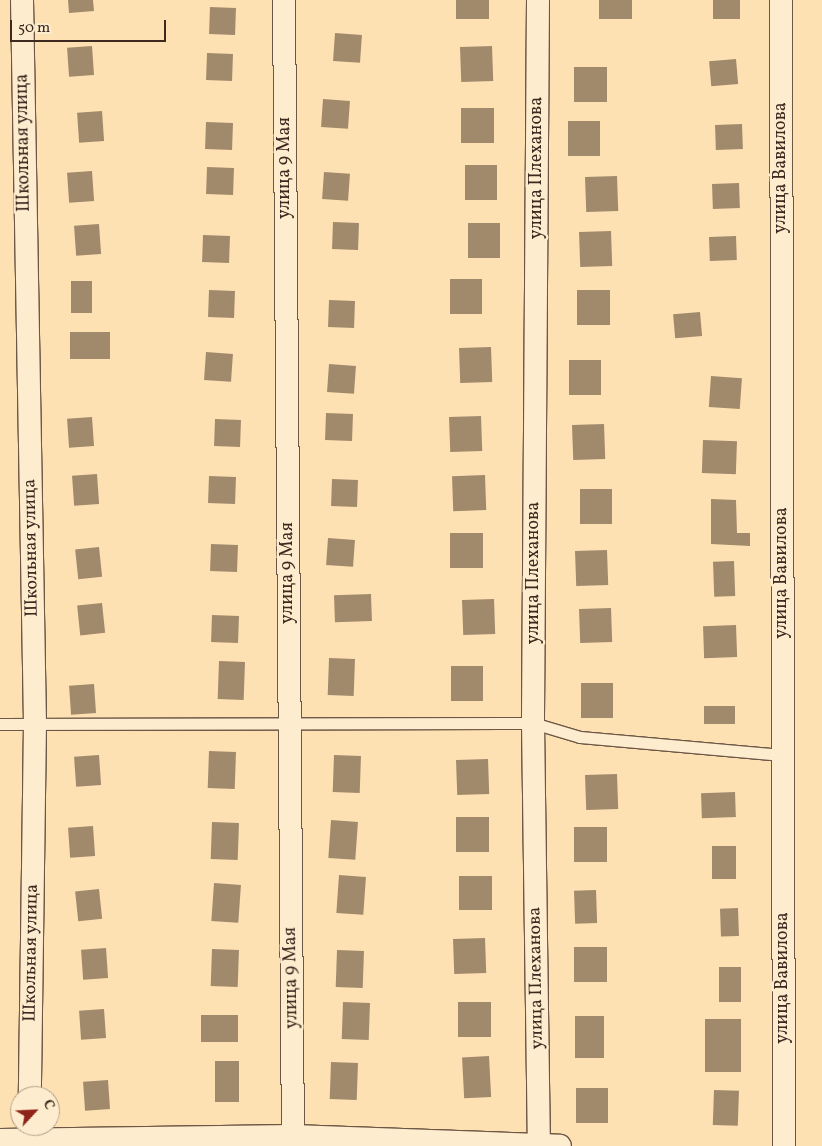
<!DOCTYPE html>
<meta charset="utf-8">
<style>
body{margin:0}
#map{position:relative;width:822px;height:1146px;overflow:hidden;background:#fee1b3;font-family:Vollkorn,serif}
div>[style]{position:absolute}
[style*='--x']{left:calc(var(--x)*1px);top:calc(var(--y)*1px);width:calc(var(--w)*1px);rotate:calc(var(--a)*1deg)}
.building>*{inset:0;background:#a1896c;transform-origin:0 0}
.roads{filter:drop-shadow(1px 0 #6d5745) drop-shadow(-1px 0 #6d5745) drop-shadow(0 1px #6d5745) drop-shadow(0 -1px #6d5745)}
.lane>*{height:11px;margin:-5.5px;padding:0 5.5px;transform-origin:5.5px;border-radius:5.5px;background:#feecce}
.street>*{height:22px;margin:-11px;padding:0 11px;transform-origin:11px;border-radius:11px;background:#feecce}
span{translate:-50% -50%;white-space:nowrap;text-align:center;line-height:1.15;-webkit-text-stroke:4.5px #feecce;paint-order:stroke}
.street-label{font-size:18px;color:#3d2920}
.north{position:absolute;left:10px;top:1086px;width:50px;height:50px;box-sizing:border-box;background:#feecce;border:1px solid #b19e88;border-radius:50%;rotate:65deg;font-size:14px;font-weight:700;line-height:20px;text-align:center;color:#3d2920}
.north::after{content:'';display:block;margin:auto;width:18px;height:22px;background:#8f2418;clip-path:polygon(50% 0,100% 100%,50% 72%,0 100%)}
.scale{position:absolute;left:10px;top:20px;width:156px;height:22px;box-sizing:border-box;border:2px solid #3d2920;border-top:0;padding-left:6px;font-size:15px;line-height:18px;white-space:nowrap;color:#3d2920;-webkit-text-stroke:4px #feecce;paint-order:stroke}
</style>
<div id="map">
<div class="building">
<i style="clip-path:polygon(68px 0,93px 0,94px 11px,69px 13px)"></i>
<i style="left:456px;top:0;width:33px;height:19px"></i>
<i style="left:599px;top:0;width:33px;height:19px"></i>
<i style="left:713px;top:0;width:27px;height:19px"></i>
<i style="left:210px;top:7px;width:26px;height:27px;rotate:2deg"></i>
<i style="left:335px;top:33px;width:27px;height:28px;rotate:4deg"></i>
<i style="left:92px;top:46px;width:29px;height:25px;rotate:86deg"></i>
<i style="left:492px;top:46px;width:35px;height:32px;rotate:88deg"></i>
<i style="left:207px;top:53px;width:26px;height:27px;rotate:2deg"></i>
<i style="left:736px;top:59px;width:25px;height:27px;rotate:85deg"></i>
<i style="left:607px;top:67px;width:35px;height:33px;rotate:90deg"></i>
<i style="left:323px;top:99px;width:27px;height:28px;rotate:4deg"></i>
<i style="left:461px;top:108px;width:33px;height:35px"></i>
<i style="left:102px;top:111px;width:30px;height:25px;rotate:86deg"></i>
<i style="left:568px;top:121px;width:32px;height:35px"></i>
<i style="left:206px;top:122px;width:27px;height:27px;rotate:2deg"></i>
<i style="left:742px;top:124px;width:25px;height:27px;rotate:88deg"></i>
<i style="left:465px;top:165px;width:32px;height:35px"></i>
<i style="left:207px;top:167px;width:27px;height:27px;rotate:2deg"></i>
<i style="left:92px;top:171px;width:30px;height:25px;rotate:86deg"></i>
<i style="left:324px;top:172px;width:26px;height:27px;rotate:4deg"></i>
<i style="left:617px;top:176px;width:35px;height:32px;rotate:88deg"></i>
<i style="left:739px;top:183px;width:25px;height:27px;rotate:88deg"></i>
<i style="left:333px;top:222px;width:26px;height:27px;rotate:2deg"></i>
<i style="left:468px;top:223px;width:32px;height:35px"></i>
<i style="left:99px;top:224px;width:30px;height:25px;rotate:86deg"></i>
<i style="left:611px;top:231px;width:35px;height:32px;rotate:88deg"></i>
<i style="left:203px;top:235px;width:27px;height:27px;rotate:2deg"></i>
<i style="left:736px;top:236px;width:24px;height:27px;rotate:88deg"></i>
<i style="left:450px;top:279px;width:32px;height:35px"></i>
<i style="left:71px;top:281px;width:21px;height:32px"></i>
<i style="left:209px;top:290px;width:26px;height:27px;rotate:2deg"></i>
<i style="left:577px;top:290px;width:33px;height:35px"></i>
<i style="left:329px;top:300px;width:26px;height:27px;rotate:2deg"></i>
<i style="left:700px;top:312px;width:24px;height:27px;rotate:85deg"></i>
<i style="left:110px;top:332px;width:27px;height:40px;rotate:90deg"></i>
<i style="left:491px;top:347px;width:35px;height:32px;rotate:88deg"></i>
<i style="left:206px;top:352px;width:27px;height:28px;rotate:4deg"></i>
<i style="left:569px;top:360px;width:32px;height:35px"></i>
<i style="left:329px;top:364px;width:27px;height:28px;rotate:4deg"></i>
<i style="left:711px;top:376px;width:31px;height:31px;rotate:4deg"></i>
<i style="left:326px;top:413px;width:27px;height:27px;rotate:2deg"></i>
<i style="left:481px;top:416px;width:35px;height:32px;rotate:88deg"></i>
<i style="left:92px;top:417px;width:29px;height:25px;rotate:86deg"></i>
<i style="left:215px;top:419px;width:26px;height:27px;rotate:2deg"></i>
<i style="left:604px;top:424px;width:35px;height:32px;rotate:88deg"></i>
<i style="left:703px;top:440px;width:34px;height:33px;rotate:2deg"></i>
<i style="left:97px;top:474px;width:30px;height:25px;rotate:86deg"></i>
<i style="left:485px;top:475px;width:35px;height:33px;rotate:88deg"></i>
<i style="left:209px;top:476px;width:27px;height:27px;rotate:2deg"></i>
<i style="left:332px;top:479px;width:26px;height:27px;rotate:2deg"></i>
<i style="left:580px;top:489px;width:32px;height:35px"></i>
<i style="clip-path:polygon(711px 499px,736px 500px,737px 533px,750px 533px,750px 546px,711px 544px)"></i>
<i style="left:450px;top:533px;width:33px;height:35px"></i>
<i style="left:328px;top:538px;width:27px;height:27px;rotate:4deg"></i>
<i style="left:211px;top:544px;width:27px;height:27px;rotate:2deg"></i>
<i style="left:99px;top:547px;width:30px;height:24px;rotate:84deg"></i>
<i style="left:607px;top:550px;width:35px;height:32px;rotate:88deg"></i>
<i style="left:734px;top:561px;width:35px;height:21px;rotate:88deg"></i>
<i style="left:371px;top:594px;width:27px;height:37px;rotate:88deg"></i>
<i style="left:494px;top:599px;width:35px;height:32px;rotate:88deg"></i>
<i style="left:102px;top:603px;width:30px;height:25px;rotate:84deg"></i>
<i style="left:611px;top:608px;width:34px;height:32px;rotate:88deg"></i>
<i style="left:212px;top:615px;width:27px;height:27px;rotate:2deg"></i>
<i style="left:736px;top:625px;width:32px;height:33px;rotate:88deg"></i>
<i style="left:329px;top:658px;width:26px;height:37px;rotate:2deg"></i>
<i style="left:219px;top:661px;width:26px;height:38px;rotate:2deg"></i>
<i style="left:451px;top:666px;width:32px;height:35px"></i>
<i style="left:581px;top:683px;width:32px;height:35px"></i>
<i style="left:94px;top:684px;width:29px;height:25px;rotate:86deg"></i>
<i style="left:704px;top:706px;width:31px;height:18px"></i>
<i style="left:209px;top:751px;width:27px;height:37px;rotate:2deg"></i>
<i style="left:99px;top:755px;width:30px;height:25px;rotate:86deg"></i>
<i style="left:334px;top:755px;width:27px;height:37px;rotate:2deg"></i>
<i style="left:488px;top:759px;width:35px;height:32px;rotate:88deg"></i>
<i style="left:617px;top:774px;width:35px;height:32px;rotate:88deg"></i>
<i style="left:735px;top:792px;width:25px;height:34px;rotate:88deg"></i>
<i style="left:489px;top:817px;width:35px;height:33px;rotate:90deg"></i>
<i style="left:331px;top:820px;width:27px;height:38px;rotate:4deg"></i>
<i style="left:212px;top:822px;width:27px;height:37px;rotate:2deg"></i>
<i style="left:93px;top:826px;width:30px;height:25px;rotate:86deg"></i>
<i style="left:574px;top:827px;width:33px;height:35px"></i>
<i style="left:712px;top:846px;width:24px;height:33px"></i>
<i style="left:339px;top:875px;width:27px;height:38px;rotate:4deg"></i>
<i style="left:492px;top:876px;width:34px;height:33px;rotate:90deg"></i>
<i style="left:214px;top:883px;width:27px;height:38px;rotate:4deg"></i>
<i style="left:99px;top:889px;width:30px;height:24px;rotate:84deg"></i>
<i style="left:596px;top:890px;width:33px;height:22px;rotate:88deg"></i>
<i style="left:738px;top:908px;width:28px;height:18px;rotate:88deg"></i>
<i style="left:485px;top:938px;width:35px;height:32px;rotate:88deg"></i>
<i style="left:574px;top:947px;width:33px;height:35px"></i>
<i style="left:106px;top:948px;width:30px;height:25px;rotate:86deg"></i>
<i style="left:212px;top:949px;width:27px;height:37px;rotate:2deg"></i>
<i style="left:337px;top:950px;width:27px;height:37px;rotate:2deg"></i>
<i style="left:719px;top:967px;width:22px;height:35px"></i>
<i style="left:343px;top:1002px;width:27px;height:37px;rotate:2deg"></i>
<i style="left:458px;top:1002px;width:33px;height:35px"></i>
<i style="left:104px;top:1009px;width:29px;height:25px;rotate:86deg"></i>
<i style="left:201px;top:1015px;width:37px;height:27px"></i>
<i style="left:575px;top:1016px;width:29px;height:42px"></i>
<i style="left:705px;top:1019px;width:36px;height:53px"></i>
<i style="left:489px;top:1056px;width:41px;height:27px;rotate:87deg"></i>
<i style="left:215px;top:1061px;width:24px;height:41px"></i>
<i style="left:331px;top:1062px;width:27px;height:37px;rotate:2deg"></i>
<i style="left:108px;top:1080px;width:29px;height:25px;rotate:86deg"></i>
<i style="left:576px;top:1088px;width:32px;height:35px"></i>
<i style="left:714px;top:1090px;width:25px;height:35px;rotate:2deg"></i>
</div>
<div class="roads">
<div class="lane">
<i style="--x:0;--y:724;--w:533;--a:-0.11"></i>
<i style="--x:533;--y:723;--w:49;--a:16.6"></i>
<i style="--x:580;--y:737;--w:203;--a:5.1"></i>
</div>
<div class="street">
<i style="--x:22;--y:0;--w:724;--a:88.97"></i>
<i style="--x:35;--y:724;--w:372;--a:90.8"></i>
<i style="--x:284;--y:0;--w:1146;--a:89.55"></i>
<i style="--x:538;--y:0;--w:723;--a:90.4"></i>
<i style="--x:533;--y:723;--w:423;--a:89.2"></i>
<i style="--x:781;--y:0;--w:1146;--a:89.85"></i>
<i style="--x:0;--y:1140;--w:293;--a:-0.8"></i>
<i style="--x:293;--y:1136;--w:267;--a:2.1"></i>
</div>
</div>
<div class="street-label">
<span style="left:24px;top:143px;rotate:-91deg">Школьная улица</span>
<span style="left:285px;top:168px;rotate:-90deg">улица 9 Мая</span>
<span style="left:537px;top:168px;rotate:-90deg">улица Плеханова</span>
<span style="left:781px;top:168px;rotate:-90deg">улица Вавилова</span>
<span style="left:32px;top:548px;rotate:-91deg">Школьная улица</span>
<span style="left:288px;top:573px;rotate:-90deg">улица 9 Мая</span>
<span style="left:534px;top:573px;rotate:-90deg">улица Плеханова</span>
<span style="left:782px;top:573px;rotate:-90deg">улица Вавилова</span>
<span style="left:32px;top:953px;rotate:-89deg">Школьная улица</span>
<span style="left:292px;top:978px;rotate:-91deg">улица 9 Мая</span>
<span style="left:537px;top:978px;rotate:-91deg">улица Плеханова</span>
<span style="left:783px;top:978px;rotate:-90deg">улица Вавилова</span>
</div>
<div class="north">С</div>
<div class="scale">50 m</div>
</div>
